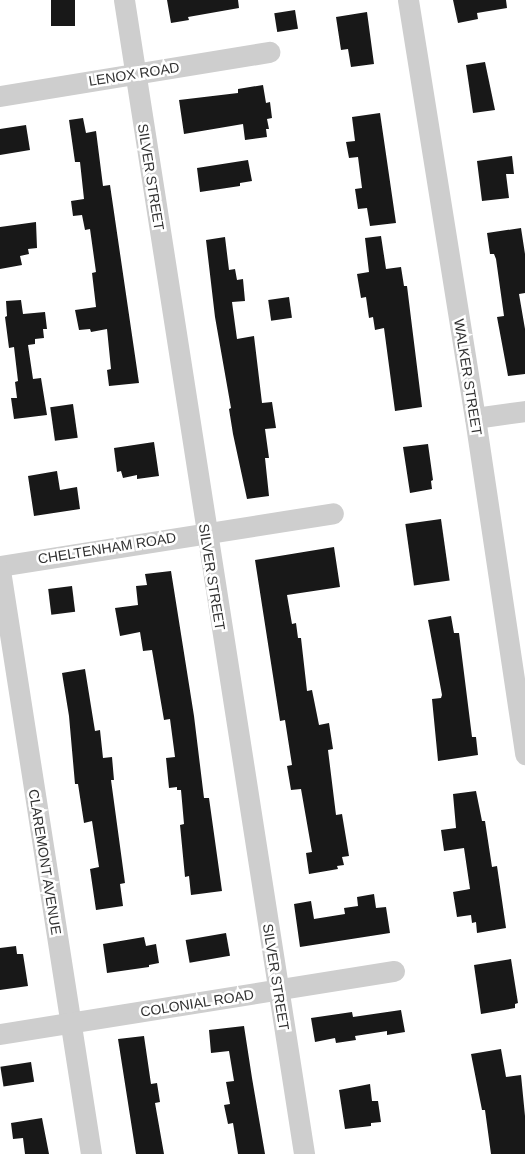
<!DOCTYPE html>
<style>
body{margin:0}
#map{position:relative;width:525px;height:1154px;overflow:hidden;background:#fff;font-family:Helvetica,sans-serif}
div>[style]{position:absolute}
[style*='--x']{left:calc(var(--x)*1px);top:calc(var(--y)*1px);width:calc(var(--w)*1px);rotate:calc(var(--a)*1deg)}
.building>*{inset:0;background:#181818;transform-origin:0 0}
.minor>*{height:21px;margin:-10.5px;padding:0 10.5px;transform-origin:10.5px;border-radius:10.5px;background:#cecece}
span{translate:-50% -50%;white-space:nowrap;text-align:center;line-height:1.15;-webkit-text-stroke:5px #fff;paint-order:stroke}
.street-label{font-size:14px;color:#313131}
</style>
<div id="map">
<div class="building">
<i style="left:51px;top:0;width:24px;height:26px"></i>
<i style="clip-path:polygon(167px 0,238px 0,239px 8px,188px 17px,189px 20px,171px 23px)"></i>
<i style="clip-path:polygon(453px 0,506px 0,507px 8px,477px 13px,478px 19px,458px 23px)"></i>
<i style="left:295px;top:10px;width:19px;height:21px;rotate:81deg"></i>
<i style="clip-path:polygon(367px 12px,374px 64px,351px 67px,348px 49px,341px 50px,336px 17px)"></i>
<i style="clip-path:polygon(485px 62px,495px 110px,473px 113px,466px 65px)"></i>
<i style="clip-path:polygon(263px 85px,266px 103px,270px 102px,272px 118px,267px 119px,269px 129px,266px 129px,267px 137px,245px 140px,243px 124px,184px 134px,179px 100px,238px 93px,238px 89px)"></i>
<i style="clip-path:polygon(380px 113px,396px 223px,370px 226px,367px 208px,358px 209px,355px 189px,362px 188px,358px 157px,349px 158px,346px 142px,355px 141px,352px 117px)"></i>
<i style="clip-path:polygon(83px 118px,86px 133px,96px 131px,103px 186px,110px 185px,139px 383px,109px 386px,107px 370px,111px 369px,107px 329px,91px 332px,90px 329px,79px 330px,75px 310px,96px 307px,92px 273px,96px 272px,90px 229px,85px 230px,82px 215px,73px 216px,71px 201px,84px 199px,80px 162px,75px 162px,69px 120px)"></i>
<i style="clip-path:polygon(26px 125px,30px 150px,0 155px,0 129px)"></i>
<i style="clip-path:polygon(512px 156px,514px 174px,506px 174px,509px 198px,482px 201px,477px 161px)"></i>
<i style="clip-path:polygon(248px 160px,252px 181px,240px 183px,240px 186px,200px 192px,197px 168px)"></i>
<i style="clip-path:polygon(36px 222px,37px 248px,28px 249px,29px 254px,20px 256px,22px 265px,0 269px,0 227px)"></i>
<i style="clip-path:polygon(521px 228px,525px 254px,525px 293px,519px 294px,525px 329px,525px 374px,508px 376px,497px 317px,504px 316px,496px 259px,494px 254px,490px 254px,487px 233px)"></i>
<i style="clip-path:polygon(381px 236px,386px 269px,401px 267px,404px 286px,407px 286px,422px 407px,395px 411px,384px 328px,375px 330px,373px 317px,369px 318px,366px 297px,361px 298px,357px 274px,369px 272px,365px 238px)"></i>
<i style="clip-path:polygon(225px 237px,229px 270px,235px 269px,237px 280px,243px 279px,245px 301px,232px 302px,237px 339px,254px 336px,262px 403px,272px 402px,276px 428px,265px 429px,269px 458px,265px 458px,269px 496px,247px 499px,233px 434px,229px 409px,231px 408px,215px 317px,206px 240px)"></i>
<i style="left:289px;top:297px;width:21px;height:21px;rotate:82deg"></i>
<i style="clip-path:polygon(21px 300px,23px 314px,45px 312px,47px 329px,43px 329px,44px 338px,35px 339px,35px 344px,28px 345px,33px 379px,41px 378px,47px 415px,14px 419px,11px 398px,17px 398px,15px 382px,18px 381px,14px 347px,9px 348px,5px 317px,7px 316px,6px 301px)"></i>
<i style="left:73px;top:404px;width:34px;height:23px;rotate:82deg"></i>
<i style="clip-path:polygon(154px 442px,159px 476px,137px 479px,137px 475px,123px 478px,121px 471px,117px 472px,114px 448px)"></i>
<i style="clip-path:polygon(428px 444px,433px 480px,431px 481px,432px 489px,410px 493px,403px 447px)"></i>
<i style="clip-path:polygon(57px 471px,60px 490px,77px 487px,80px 509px,34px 516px,28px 476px)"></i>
<i style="left:441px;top:519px;width:62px;height:36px;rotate:82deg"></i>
<i style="clip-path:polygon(334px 547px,340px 587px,287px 595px,292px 624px,296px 623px,298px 638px,301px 638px,307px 691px,312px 690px,319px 725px,329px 723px,333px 749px,328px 750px,336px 815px,342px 814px,349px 856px,342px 857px,344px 865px,337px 866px,338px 869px,309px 874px,306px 853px,312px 852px,301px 789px,291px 790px,287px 766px,292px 765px,285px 720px,280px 721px,255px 560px)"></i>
<i style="clip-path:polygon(171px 571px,194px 716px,204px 798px,209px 798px,222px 891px,191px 895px,189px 876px,185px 877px,180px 825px,184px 824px,181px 790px,177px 790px,177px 787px,169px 788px,166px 758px,175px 757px,170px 719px,164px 720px,152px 650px,143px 651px,140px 632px,120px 636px,115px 608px,138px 605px,136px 586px,147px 585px,145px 574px)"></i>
<i style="left:72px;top:586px;width:26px;height:24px;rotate:83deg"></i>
<i style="clip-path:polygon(451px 616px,454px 633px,459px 633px,472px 737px,476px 737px,478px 755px,438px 761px,432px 699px,441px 698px,442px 695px,428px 620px)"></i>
<i style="clip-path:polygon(85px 669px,95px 731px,100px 730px,103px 758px,112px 757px,114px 780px,111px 780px,125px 883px,120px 884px,123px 906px,96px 910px,90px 869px,99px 867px,92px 821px,84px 823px,78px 784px,75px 784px,69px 716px,62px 673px)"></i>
<i style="clip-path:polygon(476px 791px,482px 821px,485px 821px,492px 867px,497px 866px,506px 928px,477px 933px,476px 922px,472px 923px,471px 915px,457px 917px,453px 892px,470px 889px,464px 848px,444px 851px,441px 830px,456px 828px,453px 794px)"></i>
<i style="clip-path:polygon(374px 894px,376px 908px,386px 907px,390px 933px,300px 947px,294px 904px,311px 901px,314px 919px,345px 914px,344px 908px,358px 906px,357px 897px)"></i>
<i style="left:226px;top:933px;width:23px;height:41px;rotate:80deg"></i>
<i style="clip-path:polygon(144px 937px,146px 946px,156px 944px,159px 963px,149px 965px,149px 967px,107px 973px,103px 944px)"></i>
<i style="clip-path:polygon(16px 946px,17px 954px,23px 954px,28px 986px,0 990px,0 948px)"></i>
<i style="clip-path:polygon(511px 959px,518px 1003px,515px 1004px,515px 1008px,481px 1014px,474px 965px)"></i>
<i style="clip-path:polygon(401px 1010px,405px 1032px,387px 1035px,387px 1031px,355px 1036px,356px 1040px,336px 1043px,335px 1038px,315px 1042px,311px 1018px,352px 1012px,353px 1017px)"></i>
<i style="clip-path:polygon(244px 1026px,252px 1078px,265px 1154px,238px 1154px,233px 1123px,228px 1124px,224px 1105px,230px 1104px,226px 1082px,234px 1081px,229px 1051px,211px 1053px,209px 1030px)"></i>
<i style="clip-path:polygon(144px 1036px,151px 1084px,157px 1083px,160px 1102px,155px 1103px,164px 1154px,136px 1154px,118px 1039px)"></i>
<i style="clip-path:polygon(501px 1049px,506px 1077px,521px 1075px,525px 1116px,525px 1154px,491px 1154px,485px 1110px,482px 1110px,471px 1054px)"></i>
<i style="left:31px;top:1062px;width:20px;height:31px;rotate:81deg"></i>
<i style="clip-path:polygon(370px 1084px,372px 1101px,378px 1101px,381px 1122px,371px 1123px,371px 1126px,345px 1129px,339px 1090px)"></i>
<i style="clip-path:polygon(42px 1118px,49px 1154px,25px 1154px,23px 1138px,13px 1139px,11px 1123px)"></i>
</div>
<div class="minor">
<i style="--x:124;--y:0;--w:1168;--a:81.13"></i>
<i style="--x:408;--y:0;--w:423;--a:80.9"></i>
<i style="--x:475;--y:418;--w:340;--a:81.5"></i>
<i style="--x:0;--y:96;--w:273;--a:-9.3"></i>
<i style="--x:475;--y:418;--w:50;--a:-8"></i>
<i style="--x:0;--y:566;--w:337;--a:-9"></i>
<i style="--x:0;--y:570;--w:591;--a:81.14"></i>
<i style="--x:0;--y:1034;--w:399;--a:-9.1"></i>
</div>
<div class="street-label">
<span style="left:134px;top:74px;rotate:-9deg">LENOX ROAD</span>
<span style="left:151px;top:177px;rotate:81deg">SILVER STREET</span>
<span style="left:468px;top:377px;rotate:81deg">WALKER STREET</span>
<span style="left:107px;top:548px;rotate:-9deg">CHELTENHAM ROAD</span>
<span style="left:212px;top:577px;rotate:81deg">SILVER STREET</span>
<span style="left:45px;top:862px;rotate:81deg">CLAREMONT AVENUE</span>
<span style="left:276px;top:977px;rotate:81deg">SILVER STREET</span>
<span style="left:197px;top:1003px;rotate:-9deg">COLONIAL ROAD</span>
</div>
</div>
